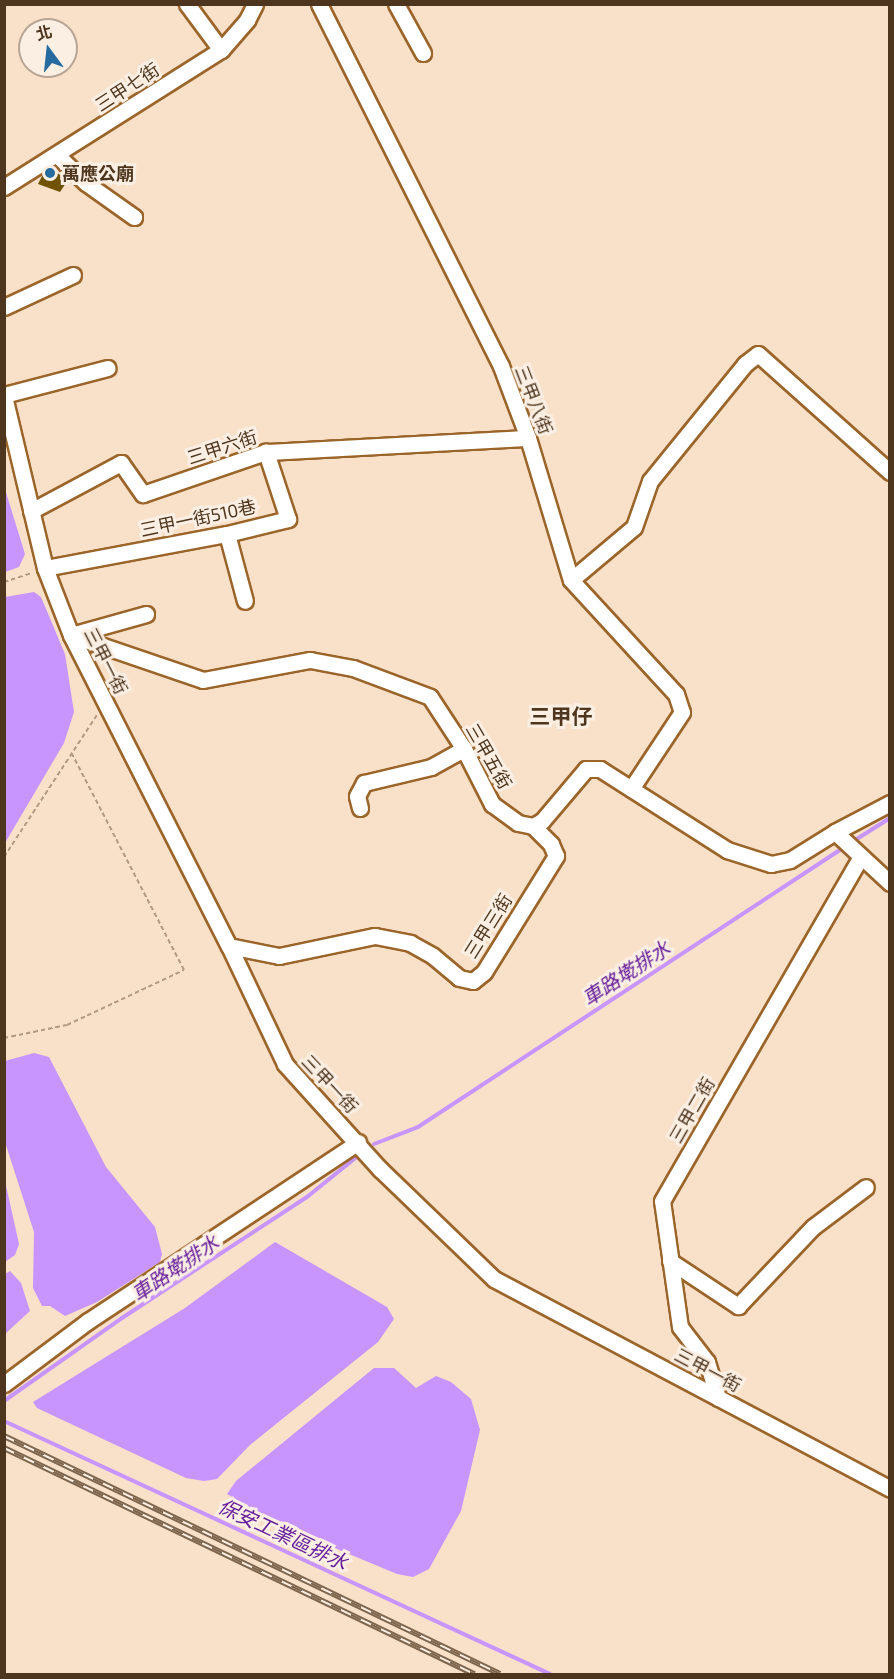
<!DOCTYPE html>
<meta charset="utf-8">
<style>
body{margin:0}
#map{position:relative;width:894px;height:1679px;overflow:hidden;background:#f8e0c9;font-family:"Exo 2","Noto Sans TC",sans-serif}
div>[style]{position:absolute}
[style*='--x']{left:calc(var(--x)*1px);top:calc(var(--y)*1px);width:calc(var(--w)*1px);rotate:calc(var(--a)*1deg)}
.water>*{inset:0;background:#c894fe}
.stream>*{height:4px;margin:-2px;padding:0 2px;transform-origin:2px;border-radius:2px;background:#c894fe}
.building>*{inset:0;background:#6f5300}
.path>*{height:2px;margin-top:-1px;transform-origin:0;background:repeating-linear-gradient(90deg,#b29a82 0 4.5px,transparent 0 7.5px)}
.roads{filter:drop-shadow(2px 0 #9b652a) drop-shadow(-2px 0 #9b652a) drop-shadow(0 2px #9b652a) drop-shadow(0 -2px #9b652a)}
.minor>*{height:15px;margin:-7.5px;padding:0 7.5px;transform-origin:7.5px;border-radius:7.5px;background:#fff}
.rail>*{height:6px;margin-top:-3px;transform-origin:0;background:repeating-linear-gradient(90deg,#fbefe4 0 11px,#7e664e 0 22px);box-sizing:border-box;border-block:2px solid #7e664e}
.dots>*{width:16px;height:16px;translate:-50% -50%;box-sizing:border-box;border:3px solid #fbefe4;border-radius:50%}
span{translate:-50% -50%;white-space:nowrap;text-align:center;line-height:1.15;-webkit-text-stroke:6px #fbefe4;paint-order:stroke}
.street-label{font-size:18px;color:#4e361e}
.poi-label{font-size:18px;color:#4e361e;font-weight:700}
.left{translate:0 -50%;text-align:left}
.water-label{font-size:20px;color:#671f9c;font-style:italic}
.quarter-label{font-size:21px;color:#4e361e;font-weight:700}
.frame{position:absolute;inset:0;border:6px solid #4e361e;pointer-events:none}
.north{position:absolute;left:18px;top:18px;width:60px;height:60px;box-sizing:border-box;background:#fbefe4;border:2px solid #b6a595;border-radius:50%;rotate:345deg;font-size:16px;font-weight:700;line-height:24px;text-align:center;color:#4e361e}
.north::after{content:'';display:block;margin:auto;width:21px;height:27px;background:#266b9f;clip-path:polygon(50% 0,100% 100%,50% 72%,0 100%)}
</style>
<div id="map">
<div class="water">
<i style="clip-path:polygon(4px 486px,25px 554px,19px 567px,5px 572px)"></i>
<i style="clip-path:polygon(34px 592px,41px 597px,65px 654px,74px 712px,64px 743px,5px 843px,5px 597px)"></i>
<i style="clip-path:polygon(34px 1053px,49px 1057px,106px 1167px,155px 1227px,162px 1254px,160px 1262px,97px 1302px,65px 1316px,50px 1306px,42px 1306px,33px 1288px,34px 1232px,5px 1142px,5px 1061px)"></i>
<i style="clip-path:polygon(5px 1181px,19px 1244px,15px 1255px,5px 1262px)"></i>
<i style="clip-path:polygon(275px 1242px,387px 1307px,394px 1319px,378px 1342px,250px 1445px,217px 1479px,204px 1481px,186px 1478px,37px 1408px,33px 1402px,185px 1308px)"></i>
<i style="clip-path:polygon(10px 1271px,21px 1283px,30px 1311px,5px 1334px,5px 1274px)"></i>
<i style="clip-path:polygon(374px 1368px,394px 1368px,416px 1388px,436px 1376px,451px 1382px,471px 1399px,480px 1430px,461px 1511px,429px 1569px,413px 1577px,397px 1574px,313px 1539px,295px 1526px,278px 1523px,227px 1494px,236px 1481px)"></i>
</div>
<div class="stream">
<i style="--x:852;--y:842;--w:45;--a:-32.3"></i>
<i style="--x:374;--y:1144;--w:47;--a:-21.1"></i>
<i style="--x:418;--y:1127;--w:512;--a:-33.29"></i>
<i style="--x:4;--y:1401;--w:144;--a:-35.1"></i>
<i style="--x:122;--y:1318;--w:221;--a:-33.2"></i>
<i style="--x:307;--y:1197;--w:67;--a:-38.9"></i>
<i style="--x:4;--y:1421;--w:602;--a:24.86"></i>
</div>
<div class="building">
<i style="clip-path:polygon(51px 169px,68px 180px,60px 192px,38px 184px,43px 174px)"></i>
</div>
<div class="path">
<i style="--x:4;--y:582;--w:28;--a:-18"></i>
<i style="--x:4;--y:857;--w:170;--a:-56.8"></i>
<i style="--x:4;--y:1038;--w:64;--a:-11.7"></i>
<i style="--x:67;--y:1025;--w:129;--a:-25.2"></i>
<i style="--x:184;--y:970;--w:243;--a:-117.4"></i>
</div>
<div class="roads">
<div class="minor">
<i style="--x:187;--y:4;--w:57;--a:53.5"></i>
<i style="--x:319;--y:4;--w:405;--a:63.3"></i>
<i style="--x:501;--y:366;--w:77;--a:69.4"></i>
<i style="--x:528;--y:438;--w:148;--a:73.2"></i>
<i style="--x:571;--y:580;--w:155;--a:47.4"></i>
<i style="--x:676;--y:694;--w:19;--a:72"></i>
<i style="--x:682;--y:712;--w:92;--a:123.5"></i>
<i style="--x:396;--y:4;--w:56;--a:61.1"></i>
<i style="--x:57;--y:155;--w:40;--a:44"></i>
<i style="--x:86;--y:183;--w:59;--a:35.3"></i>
<i style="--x:4;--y:187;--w:257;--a:-32.3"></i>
<i style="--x:221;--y:50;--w:40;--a:-49"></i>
<i style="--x:247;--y:20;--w:18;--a:-63"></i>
<i style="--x:4;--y:307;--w:76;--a:-24.9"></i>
<i style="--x:4;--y:395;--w:107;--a:-14.6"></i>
<i style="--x:4;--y:396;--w:177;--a:76.6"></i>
<i style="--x:45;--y:568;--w:72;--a:68.8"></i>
<i style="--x:71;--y:635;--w:349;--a:63.1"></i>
<i style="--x:229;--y:946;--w:131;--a:64.6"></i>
<i style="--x:285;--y:1064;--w:142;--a:47.9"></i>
<i style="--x:380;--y:1169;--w:158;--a:44"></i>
<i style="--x:494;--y:1279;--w:448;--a:27.9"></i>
<i style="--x:31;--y:511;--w:102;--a:-28.1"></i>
<i style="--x:121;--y:463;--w:38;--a:55"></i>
<i style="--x:143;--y:494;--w:130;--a:-18.9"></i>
<i style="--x:266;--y:452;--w:262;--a:-3.1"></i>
<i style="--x:227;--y:534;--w:69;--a:75"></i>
<i style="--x:45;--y:568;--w:185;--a:-10.6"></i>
<i style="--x:227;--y:534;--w:63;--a:-13.8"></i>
<i style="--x:288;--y:519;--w:71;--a:-108.2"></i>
<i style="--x:571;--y:580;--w:82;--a:-40.1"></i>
<i style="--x:634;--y:527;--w:49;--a:-70.8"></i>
<i style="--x:650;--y:481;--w:151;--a:-50.9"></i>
<i style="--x:745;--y:364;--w:16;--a:-38"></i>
<i style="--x:758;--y:354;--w:177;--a:41.8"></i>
<i style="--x:71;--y:635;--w:139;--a:18.8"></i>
<i style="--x:203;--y:680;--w:109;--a:-10.6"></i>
<i style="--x:310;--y:660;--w:44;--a:10.5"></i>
<i style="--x:353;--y:668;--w:82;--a:20.6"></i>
<i style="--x:430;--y:697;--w:62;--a:56.8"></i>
<i style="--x:464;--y:749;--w:62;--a:63"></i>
<i style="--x:492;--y:804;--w:32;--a:36"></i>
<i style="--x:518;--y:823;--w:15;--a:11"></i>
<i style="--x:533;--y:826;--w:10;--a:-29"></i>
<i style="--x:542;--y:821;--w:68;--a:-49.8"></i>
<i style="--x:586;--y:769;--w:14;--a:0"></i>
<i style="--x:600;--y:769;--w:151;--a:32.5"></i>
<i style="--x:727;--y:850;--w:46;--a:17.7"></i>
<i style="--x:771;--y:864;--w:19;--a:-12"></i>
<i style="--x:790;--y:860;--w:53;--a:-31.9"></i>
<i style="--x:835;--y:832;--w:75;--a:42.8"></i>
<i style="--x:71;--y:635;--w:78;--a:-15.6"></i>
<i style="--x:360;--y:808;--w:12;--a:-104"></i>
<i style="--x:357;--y:796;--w:15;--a:-62"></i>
<i style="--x:364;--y:783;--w:69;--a:-13.4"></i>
<i style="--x:431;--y:767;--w:38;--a:-29"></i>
<i style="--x:835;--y:832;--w:62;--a:-27.8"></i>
<i style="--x:229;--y:946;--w:51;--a:11.3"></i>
<i style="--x:279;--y:956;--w:98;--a:-11.8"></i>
<i style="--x:375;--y:936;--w:36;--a:11"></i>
<i style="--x:410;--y:943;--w:26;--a:29"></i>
<i style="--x:433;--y:956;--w:34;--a:40"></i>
<i style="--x:459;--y:978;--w:14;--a:12"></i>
<i style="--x:473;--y:981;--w:14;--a:-39"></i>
<i style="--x:484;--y:972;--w:137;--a:-58.2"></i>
<i style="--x:556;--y:856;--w:13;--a:-113"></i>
<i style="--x:551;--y:844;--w:25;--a:-135"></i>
<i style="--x:670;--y:1261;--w:82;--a:33.5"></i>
<i style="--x:738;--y:1306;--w:109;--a:-46.5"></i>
<i style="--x:813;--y:1227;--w:66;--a:-37"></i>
<i style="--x:4;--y:1384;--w:105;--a:-36.9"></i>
<i style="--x:88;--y:1321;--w:324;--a:-33.5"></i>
<i style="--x:718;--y:1398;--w:38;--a:-107"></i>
<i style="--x:707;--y:1362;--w:44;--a:-127.6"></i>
<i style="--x:680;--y:1327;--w:127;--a:-98.1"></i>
<i style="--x:662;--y:1201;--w:397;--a:-60"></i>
</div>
</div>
<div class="rail">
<i style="--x:4;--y:1436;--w:550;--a:25.63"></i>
<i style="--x:4;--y:1448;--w:522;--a:25.68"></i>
</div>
<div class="dots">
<i style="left:50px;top:173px;background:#266b9f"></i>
</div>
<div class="street-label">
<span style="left:127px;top:87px;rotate:-33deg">三甲七街</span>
<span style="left:534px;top:400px;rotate:69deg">三甲八街</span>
<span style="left:222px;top:447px;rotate:-18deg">三甲六街</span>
<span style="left:198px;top:518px;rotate:-12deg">三甲一街510巷</span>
<span style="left:106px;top:661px;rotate:63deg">三甲一街</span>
<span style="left:489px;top:756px;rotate:60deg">三甲五街</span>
<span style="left:488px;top:926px;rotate:-58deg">三甲三街</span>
<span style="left:330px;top:1084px;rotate:47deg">三甲一街</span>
<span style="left:692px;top:1110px;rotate:-60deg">三甲二街</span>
<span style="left:708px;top:1370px;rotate:28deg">三甲一街</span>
</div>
<div class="poi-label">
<span class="left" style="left:62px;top:173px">萬應公廟</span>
</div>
<div class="water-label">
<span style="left:626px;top:973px;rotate:-33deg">車路墘排水</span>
<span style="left:175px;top:1268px;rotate:-34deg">車路墘排水</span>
<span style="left:283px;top:1534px;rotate:25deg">保安工業區排水</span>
</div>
<div class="quarter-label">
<span style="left:561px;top:716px">三甲仔</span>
</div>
<div class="frame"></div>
<div class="north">北</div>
</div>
